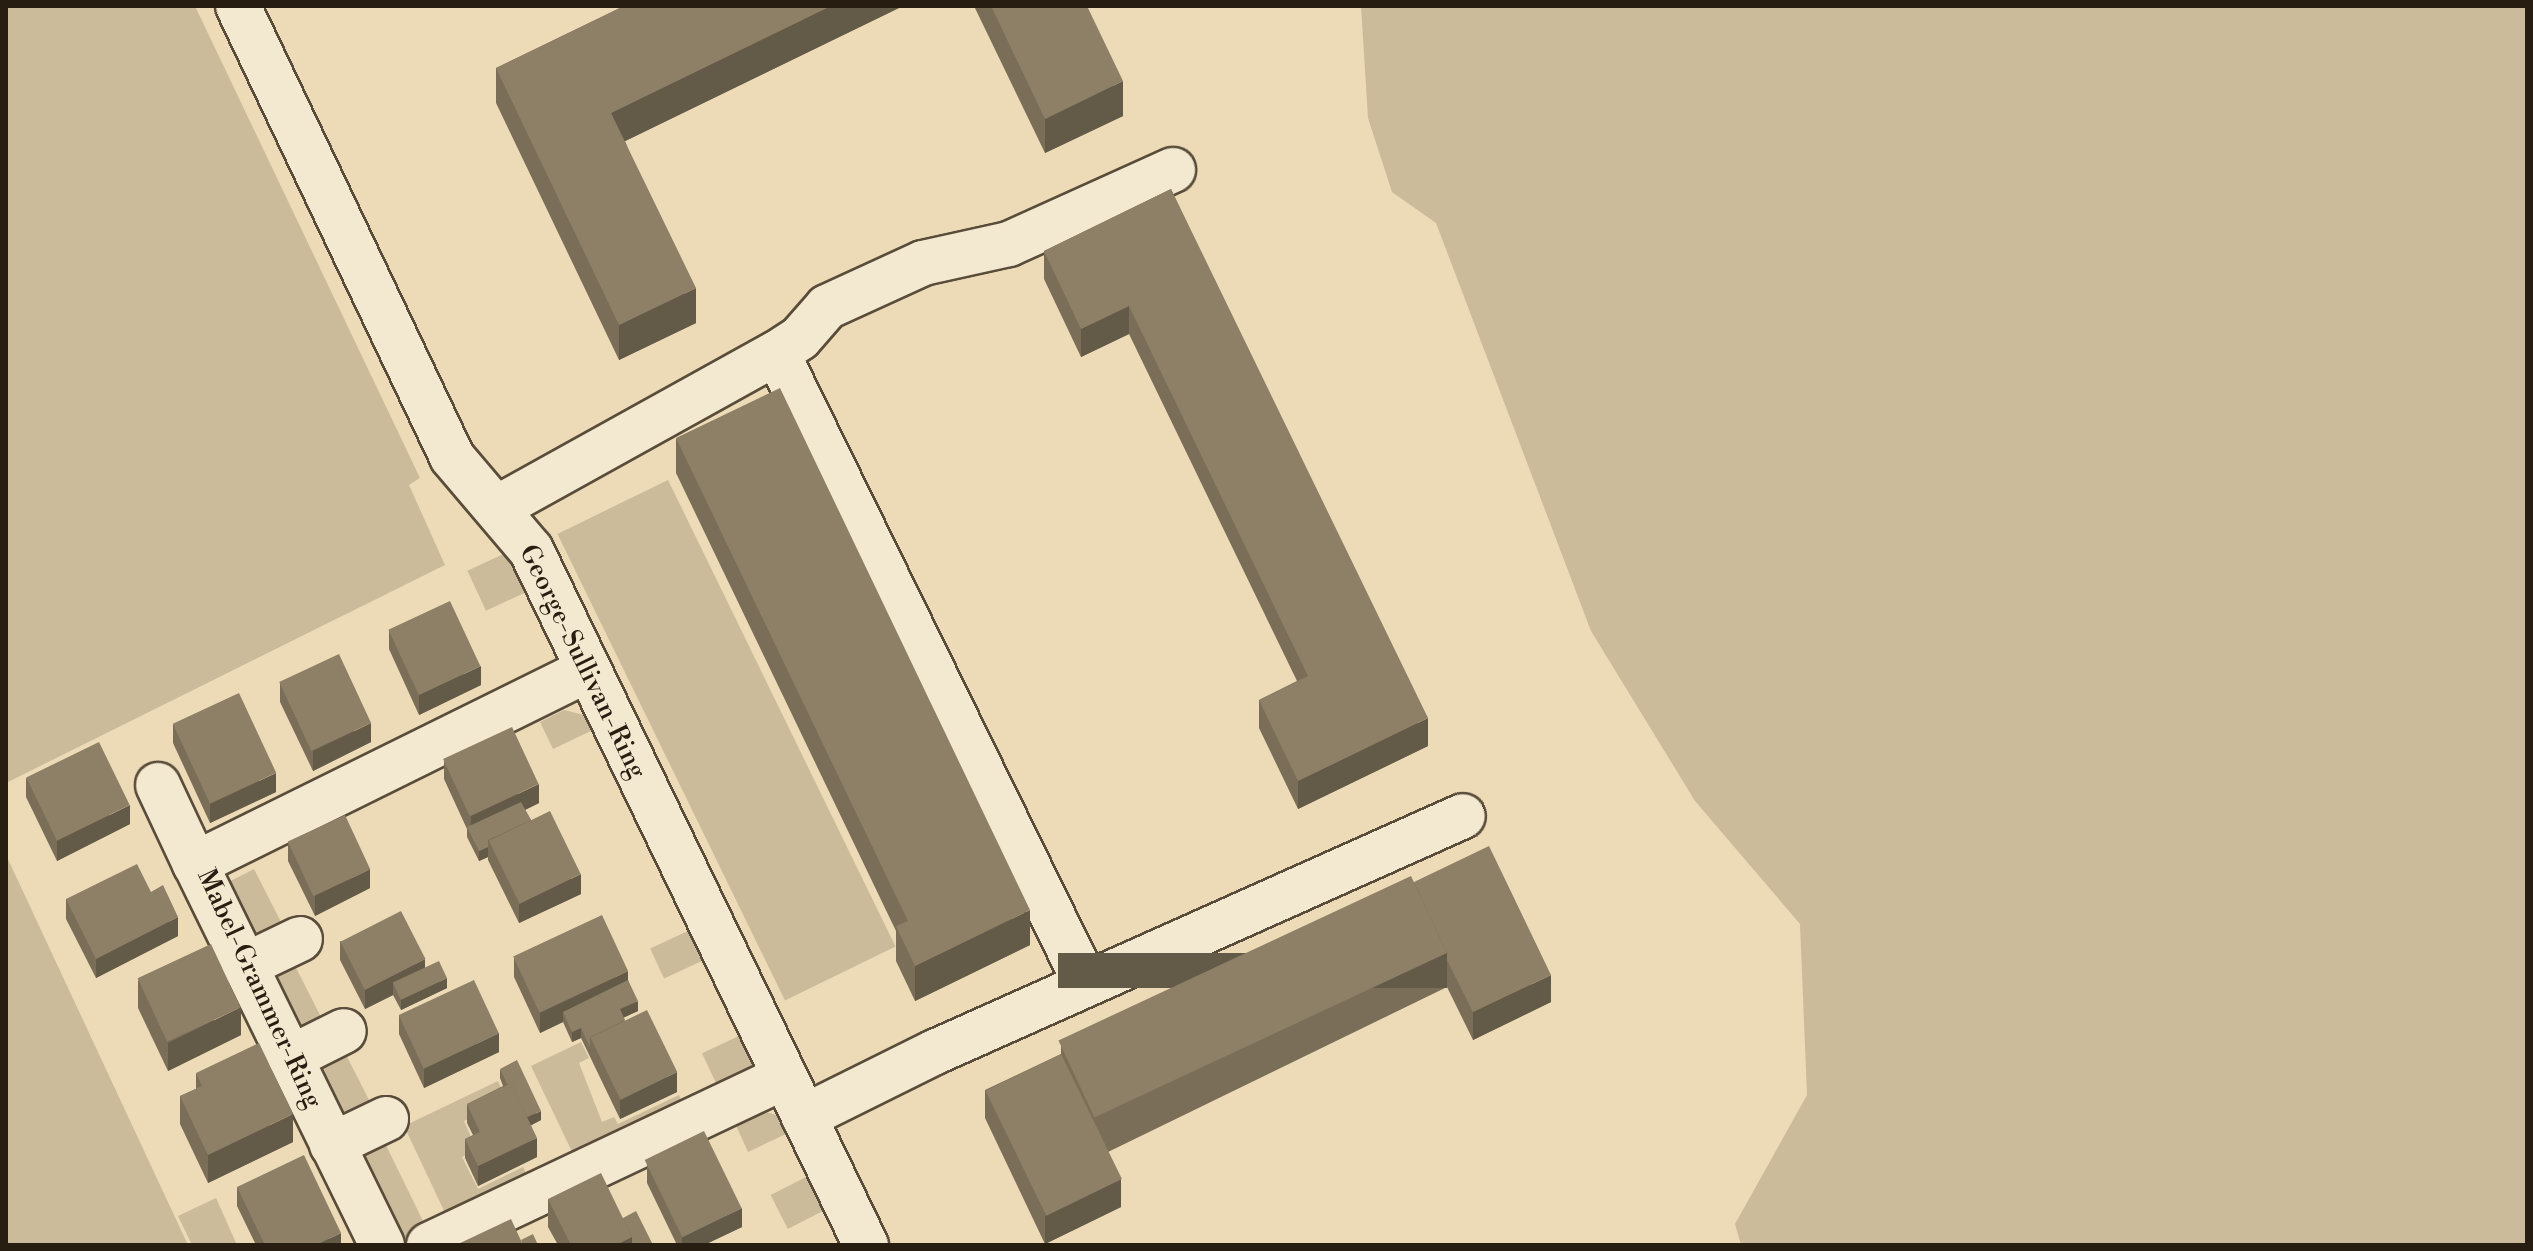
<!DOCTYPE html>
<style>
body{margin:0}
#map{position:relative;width:2533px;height:1251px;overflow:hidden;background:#ecdbb6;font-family:"Libre Bodoni",serif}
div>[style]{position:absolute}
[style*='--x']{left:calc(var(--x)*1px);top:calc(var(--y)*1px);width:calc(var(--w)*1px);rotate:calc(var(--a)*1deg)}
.green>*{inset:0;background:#cbbb9a;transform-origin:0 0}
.roads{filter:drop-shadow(2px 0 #594c3a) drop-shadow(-2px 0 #594c3a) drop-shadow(0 2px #594c3a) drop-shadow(0 -2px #594c3a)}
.minor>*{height:44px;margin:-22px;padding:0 22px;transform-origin:22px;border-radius:22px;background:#f3e8d0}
.wall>*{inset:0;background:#7a6e59}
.shaded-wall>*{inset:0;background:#635a48;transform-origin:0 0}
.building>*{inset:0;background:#8e8067;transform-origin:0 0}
span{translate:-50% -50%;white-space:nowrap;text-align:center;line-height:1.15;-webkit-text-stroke:6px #f3e8d0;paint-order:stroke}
.street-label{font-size:26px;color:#281d11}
.frame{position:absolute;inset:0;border:8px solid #281d11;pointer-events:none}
</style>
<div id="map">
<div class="green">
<i style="clip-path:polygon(6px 6px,195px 6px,420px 478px,409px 485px,445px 565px,6px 783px)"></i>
<i style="clip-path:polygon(1361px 6px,2527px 6px,2527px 1245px,1741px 1245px,1735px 1224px,1807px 1095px,1800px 924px,1695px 801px,1591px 631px,1436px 223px,1392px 192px,1368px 118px)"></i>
<i style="left:668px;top:480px;width:519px;height:123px;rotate:64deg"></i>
<i style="left:510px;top:551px;width:44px;height:47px;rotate:65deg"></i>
<i style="clip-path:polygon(564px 710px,588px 716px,595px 729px,553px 749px,540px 722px)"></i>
<i style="clip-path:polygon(6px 855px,188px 1245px,6px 1245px)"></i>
<i style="left:254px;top:869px;width:64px;height:35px;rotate:63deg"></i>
<i style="left:690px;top:930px;width:33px;height:44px;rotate:65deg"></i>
<i style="left:291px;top:958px;width:79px;height:35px;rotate:63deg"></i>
<i style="left:741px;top:1035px;width:38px;height:43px;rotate:65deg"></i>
<i style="left:339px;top:1041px;width:78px;height:35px;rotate:63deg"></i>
<i style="clip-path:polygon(581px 1042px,589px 1058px,579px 1063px,602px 1122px,614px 1117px,618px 1124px,679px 1095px,684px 1106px,575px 1158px,531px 1066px)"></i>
<i style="clip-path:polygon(498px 1081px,507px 1101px,464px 1121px,477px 1150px,462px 1157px,478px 1189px,523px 1167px,528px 1178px,447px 1217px,404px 1126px)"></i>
<i style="clip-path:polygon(758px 1110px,780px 1116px,788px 1133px,748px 1152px,734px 1121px)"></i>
<i style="left:381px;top:1135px;width:103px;height:34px;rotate:64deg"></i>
<i style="left:808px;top:1176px;width:38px;height:42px;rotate:63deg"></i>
<i style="clip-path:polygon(216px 1198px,237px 1245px,192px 1245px,178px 1216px)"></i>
</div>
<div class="roads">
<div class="minor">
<i style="--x:238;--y:6;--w:499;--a:64.6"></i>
<i style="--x:452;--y:457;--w:122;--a:49.7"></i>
<i style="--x:531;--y:550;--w:772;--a:64.27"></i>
<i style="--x:777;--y:353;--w:703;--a:63.91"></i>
<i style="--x:497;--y:508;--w:320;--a:-29"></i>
<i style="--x:777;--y:353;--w:27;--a:-33"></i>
<i style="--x:800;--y:338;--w:41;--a:-48.9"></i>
<i style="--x:827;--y:307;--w:106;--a:-24.6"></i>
<i style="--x:923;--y:263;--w:88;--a:-12.5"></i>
<i style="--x:1009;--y:244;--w:180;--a:-24.3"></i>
<i style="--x:158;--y:785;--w:87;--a:64.9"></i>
<i style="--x:244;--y:966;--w:62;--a:-25.7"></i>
<i style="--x:290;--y:1058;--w:60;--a:-26.6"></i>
<i style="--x:804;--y:1117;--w:146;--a:-26.4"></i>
<i style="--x:935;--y:1052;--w:578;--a:-24.08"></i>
<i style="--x:332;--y:1145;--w:60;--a:-25.7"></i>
<i style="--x:382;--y:1245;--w:424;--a:-116.1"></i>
<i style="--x:195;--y:864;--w:437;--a:-26.3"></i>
<i style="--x:429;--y:1245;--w:393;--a:-25.3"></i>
</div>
</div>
<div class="wall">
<i style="clip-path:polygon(624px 6px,903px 6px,625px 141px,696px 323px,619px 360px,496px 103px,496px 68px)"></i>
<i style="clip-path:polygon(974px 6px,1087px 6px,1123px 116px,1045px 153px)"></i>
<i style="clip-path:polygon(1171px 189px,1428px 746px,1298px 809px,1259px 728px,1259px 700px,1297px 681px,1129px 334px,1081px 357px,1044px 279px,1044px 251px)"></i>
<i style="clip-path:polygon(676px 438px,1030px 945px,915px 1001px,896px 961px,896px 931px,676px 473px)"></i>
<i style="clip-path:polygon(389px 630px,481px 685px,419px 715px,389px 649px)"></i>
<i style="clip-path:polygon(280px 683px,371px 742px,313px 771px,280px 702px)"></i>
<i style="clip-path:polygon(173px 724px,276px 792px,210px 823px,173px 743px)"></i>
<i style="clip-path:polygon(444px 760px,539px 803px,525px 810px,531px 820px,581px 894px,519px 923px,488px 860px,488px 857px,479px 861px,467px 837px,467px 829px,444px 779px)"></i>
<i style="clip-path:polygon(26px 778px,130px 824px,57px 861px,26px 797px)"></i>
<i style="clip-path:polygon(288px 842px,370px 888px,315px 916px,288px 861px)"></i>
<i style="clip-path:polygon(1414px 882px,1551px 1002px,1473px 1040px,1447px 987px,1108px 1152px,1121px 1207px,1045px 1244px,985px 1118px,985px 1090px,1061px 1054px,1061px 1046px)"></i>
<i style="clip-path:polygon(151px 892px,178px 936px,96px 978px,66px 919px,66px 899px)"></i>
<i style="clip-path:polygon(340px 941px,425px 968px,447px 988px,401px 1010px,393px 995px,365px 1009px,340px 960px)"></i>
<i style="clip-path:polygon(514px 958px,628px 980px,638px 1011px,623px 1018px,677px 1092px,620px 1119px,581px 1038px,572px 1042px,563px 1022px,540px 1033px,514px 977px)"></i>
<i style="clip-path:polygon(138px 980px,241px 1035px,168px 1071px,138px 1008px)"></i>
<i style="clip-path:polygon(399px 1015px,499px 1052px,424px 1088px,399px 1034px)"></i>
<i style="clip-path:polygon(500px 1069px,541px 1120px,531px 1125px,537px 1157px,478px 1186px,465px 1158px,465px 1139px,473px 1135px,467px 1123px,467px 1104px,503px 1086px,500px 1078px)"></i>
<i style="clip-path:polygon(196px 1073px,293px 1142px,208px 1183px,180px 1124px,180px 1096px,196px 1089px)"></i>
<i style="clip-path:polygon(647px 1164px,742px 1227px,704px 1245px,677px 1245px,647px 1183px)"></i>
<i style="clip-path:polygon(237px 1187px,341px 1245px,256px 1245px,237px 1206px)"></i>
<i style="clip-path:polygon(548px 1199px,623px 1218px,653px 1245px,558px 1245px,548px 1227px)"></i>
</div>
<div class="shaded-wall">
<i style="clip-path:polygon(831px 6px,903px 6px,611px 148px,611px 113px)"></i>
<i style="clip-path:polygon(1123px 81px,1123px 116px,1045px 153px,1045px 119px)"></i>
<i style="clip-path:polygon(696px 288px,696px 323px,619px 360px,619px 325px)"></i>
<i style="clip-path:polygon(1129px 306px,1129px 334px,1081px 357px,1081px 329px)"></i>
<i style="clip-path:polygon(481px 666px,481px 685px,419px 715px,419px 695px)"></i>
<i style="clip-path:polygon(1428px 718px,1428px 746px,1298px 809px,1298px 781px)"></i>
<i style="clip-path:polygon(371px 723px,371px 742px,313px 771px,313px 751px)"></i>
<i style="clip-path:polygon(276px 773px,276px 792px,210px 823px,210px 804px)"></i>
<i style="clip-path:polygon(539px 784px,539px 803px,471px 836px,471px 816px)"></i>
<i style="clip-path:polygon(130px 805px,130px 824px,57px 861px,57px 841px)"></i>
<i style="clip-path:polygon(488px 847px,488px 857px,479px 861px,479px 851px)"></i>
<i style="clip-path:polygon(370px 869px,370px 888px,315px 916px,315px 896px)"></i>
<i style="clip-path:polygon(581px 874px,581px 894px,519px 923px,519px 904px)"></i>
<i style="clip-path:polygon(1030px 910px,1030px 945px,915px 1001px,915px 966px)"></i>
<i style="clip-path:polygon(178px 917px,178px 936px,96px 978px,96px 959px)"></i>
<i style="left:1447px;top:953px;width:35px;height:389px;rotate:90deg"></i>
<i style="clip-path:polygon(425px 959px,425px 979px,393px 984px,393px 995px,365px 1009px,365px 989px)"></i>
<i style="clip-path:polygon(628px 971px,628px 990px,563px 1012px,563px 1022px,540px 1033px,540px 1013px)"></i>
<i style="clip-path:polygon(1551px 975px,1551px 1002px,1473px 1040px,1473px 1012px)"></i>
<i style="clip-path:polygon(447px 978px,447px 988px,401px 1010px,401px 1000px)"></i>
<i style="clip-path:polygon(638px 1001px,638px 1011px,620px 1019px,620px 1009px)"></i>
<i style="clip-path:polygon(241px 1007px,241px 1035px,168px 1071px,168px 1043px)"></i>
<i style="clip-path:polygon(581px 1028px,581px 1038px,572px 1042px,572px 1032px)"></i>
<i style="clip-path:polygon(499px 1033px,499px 1052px,424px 1088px,424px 1069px)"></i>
<i style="clip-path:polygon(677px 1072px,677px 1092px,620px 1119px,620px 1100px)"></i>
<i style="clip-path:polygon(541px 1111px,541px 1120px,524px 1129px,524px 1119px)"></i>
<i style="clip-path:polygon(293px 1114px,293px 1142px,208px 1183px,208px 1155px)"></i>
<i style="clip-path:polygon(537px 1138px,537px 1157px,478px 1186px,478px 1166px)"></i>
<i style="clip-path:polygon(1121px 1179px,1121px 1207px,1045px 1244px,1045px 1216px)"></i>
<i style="clip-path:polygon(742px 1208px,742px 1227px,704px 1245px,682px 1245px,682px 1237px)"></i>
<i style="clip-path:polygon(341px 1233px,341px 1245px,316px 1245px)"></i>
<i style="clip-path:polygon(632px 1237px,632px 1245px,616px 1245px)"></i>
</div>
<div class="building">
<i style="clip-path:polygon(624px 6px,831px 6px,611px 113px,696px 288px,619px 325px,496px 68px)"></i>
<i style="clip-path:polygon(991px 6px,1087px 6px,1123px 81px,1045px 119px)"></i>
<i style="clip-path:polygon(1171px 189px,1428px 718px,1298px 781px,1259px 700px,1308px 676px,1129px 306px,1081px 329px,1044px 251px)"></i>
<i style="clip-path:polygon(780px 388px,1030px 910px,915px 966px,896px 926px,908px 921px,676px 438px)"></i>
<i style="left:450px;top:601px;width:72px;height:68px;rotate:65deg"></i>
<i style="left:339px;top:654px;width:76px;height:66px;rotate:65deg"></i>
<i style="left:239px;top:693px;width:88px;height:73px;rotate:65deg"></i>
<i style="left:512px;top:727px;width:63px;height:76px;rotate:65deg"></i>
<i style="left:99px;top:742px;width:70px;height:81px;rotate:64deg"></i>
<i style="clip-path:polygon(521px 802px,531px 820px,488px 840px,488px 847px,479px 851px,467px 827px)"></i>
<i style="left:550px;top:811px;width:70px;height:68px;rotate:64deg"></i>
<i style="left:345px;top:815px;width:60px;height:63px;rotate:65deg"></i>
<i style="clip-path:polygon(1489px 846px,1551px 975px,1473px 1012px,1447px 960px,1447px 953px,1414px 882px)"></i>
<i style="clip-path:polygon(137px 864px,151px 892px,163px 885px,178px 917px,96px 959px,66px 899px)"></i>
<i style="left:1411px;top:876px;width:85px;height:389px;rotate:65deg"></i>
<i style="left:401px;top:911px;width:54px;height:68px;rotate:63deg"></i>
<i style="left:602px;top:915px;width:62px;height:98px;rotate:65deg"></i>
<i style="left:211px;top:944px;width:70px;height:81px;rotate:65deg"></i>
<i style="left:439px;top:961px;width:19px;height:51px;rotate:65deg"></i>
<i style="left:474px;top:980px;width:59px;height:83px;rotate:65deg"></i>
<i style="clip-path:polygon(628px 980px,638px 1001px,620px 1009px,625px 1020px,590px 1037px,590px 1047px,581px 1028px,572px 1032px,563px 1012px)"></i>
<i style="left:647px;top:1010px;width:69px;height:63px;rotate:64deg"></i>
<i style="clip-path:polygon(259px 1043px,293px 1114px,208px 1155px,180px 1096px,202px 1086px,196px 1073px)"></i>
<i style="left:1061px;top:1054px;width:139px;height:84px;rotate:64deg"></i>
<i style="clip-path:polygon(517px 1060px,541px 1111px,527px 1117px,511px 1083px,507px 1084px,500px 1069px)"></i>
<i style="clip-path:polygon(511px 1083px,537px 1138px,478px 1166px,465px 1139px,480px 1132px,467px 1104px)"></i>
<i style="left:704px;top:1131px;width:86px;height:66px;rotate:64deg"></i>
<i style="clip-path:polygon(304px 1155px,341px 1233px,316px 1245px,265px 1245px,237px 1187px)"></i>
<i style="clip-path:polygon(601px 1173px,632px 1237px,616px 1245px,571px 1245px,548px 1199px)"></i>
<i style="clip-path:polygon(636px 1211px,653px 1245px,632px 1245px,632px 1237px,623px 1218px)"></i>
<i style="clip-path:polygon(511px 1219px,523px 1245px,456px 1245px)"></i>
<i style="clip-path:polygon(533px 1234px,538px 1245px,523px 1245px,521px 1240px)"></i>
</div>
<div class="street-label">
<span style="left:582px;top:662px;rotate:64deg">George-Sullivan-Ring</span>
<span style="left:259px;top:989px;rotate:65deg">Mabel-Grammer-Ring</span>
</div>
<div class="frame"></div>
</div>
